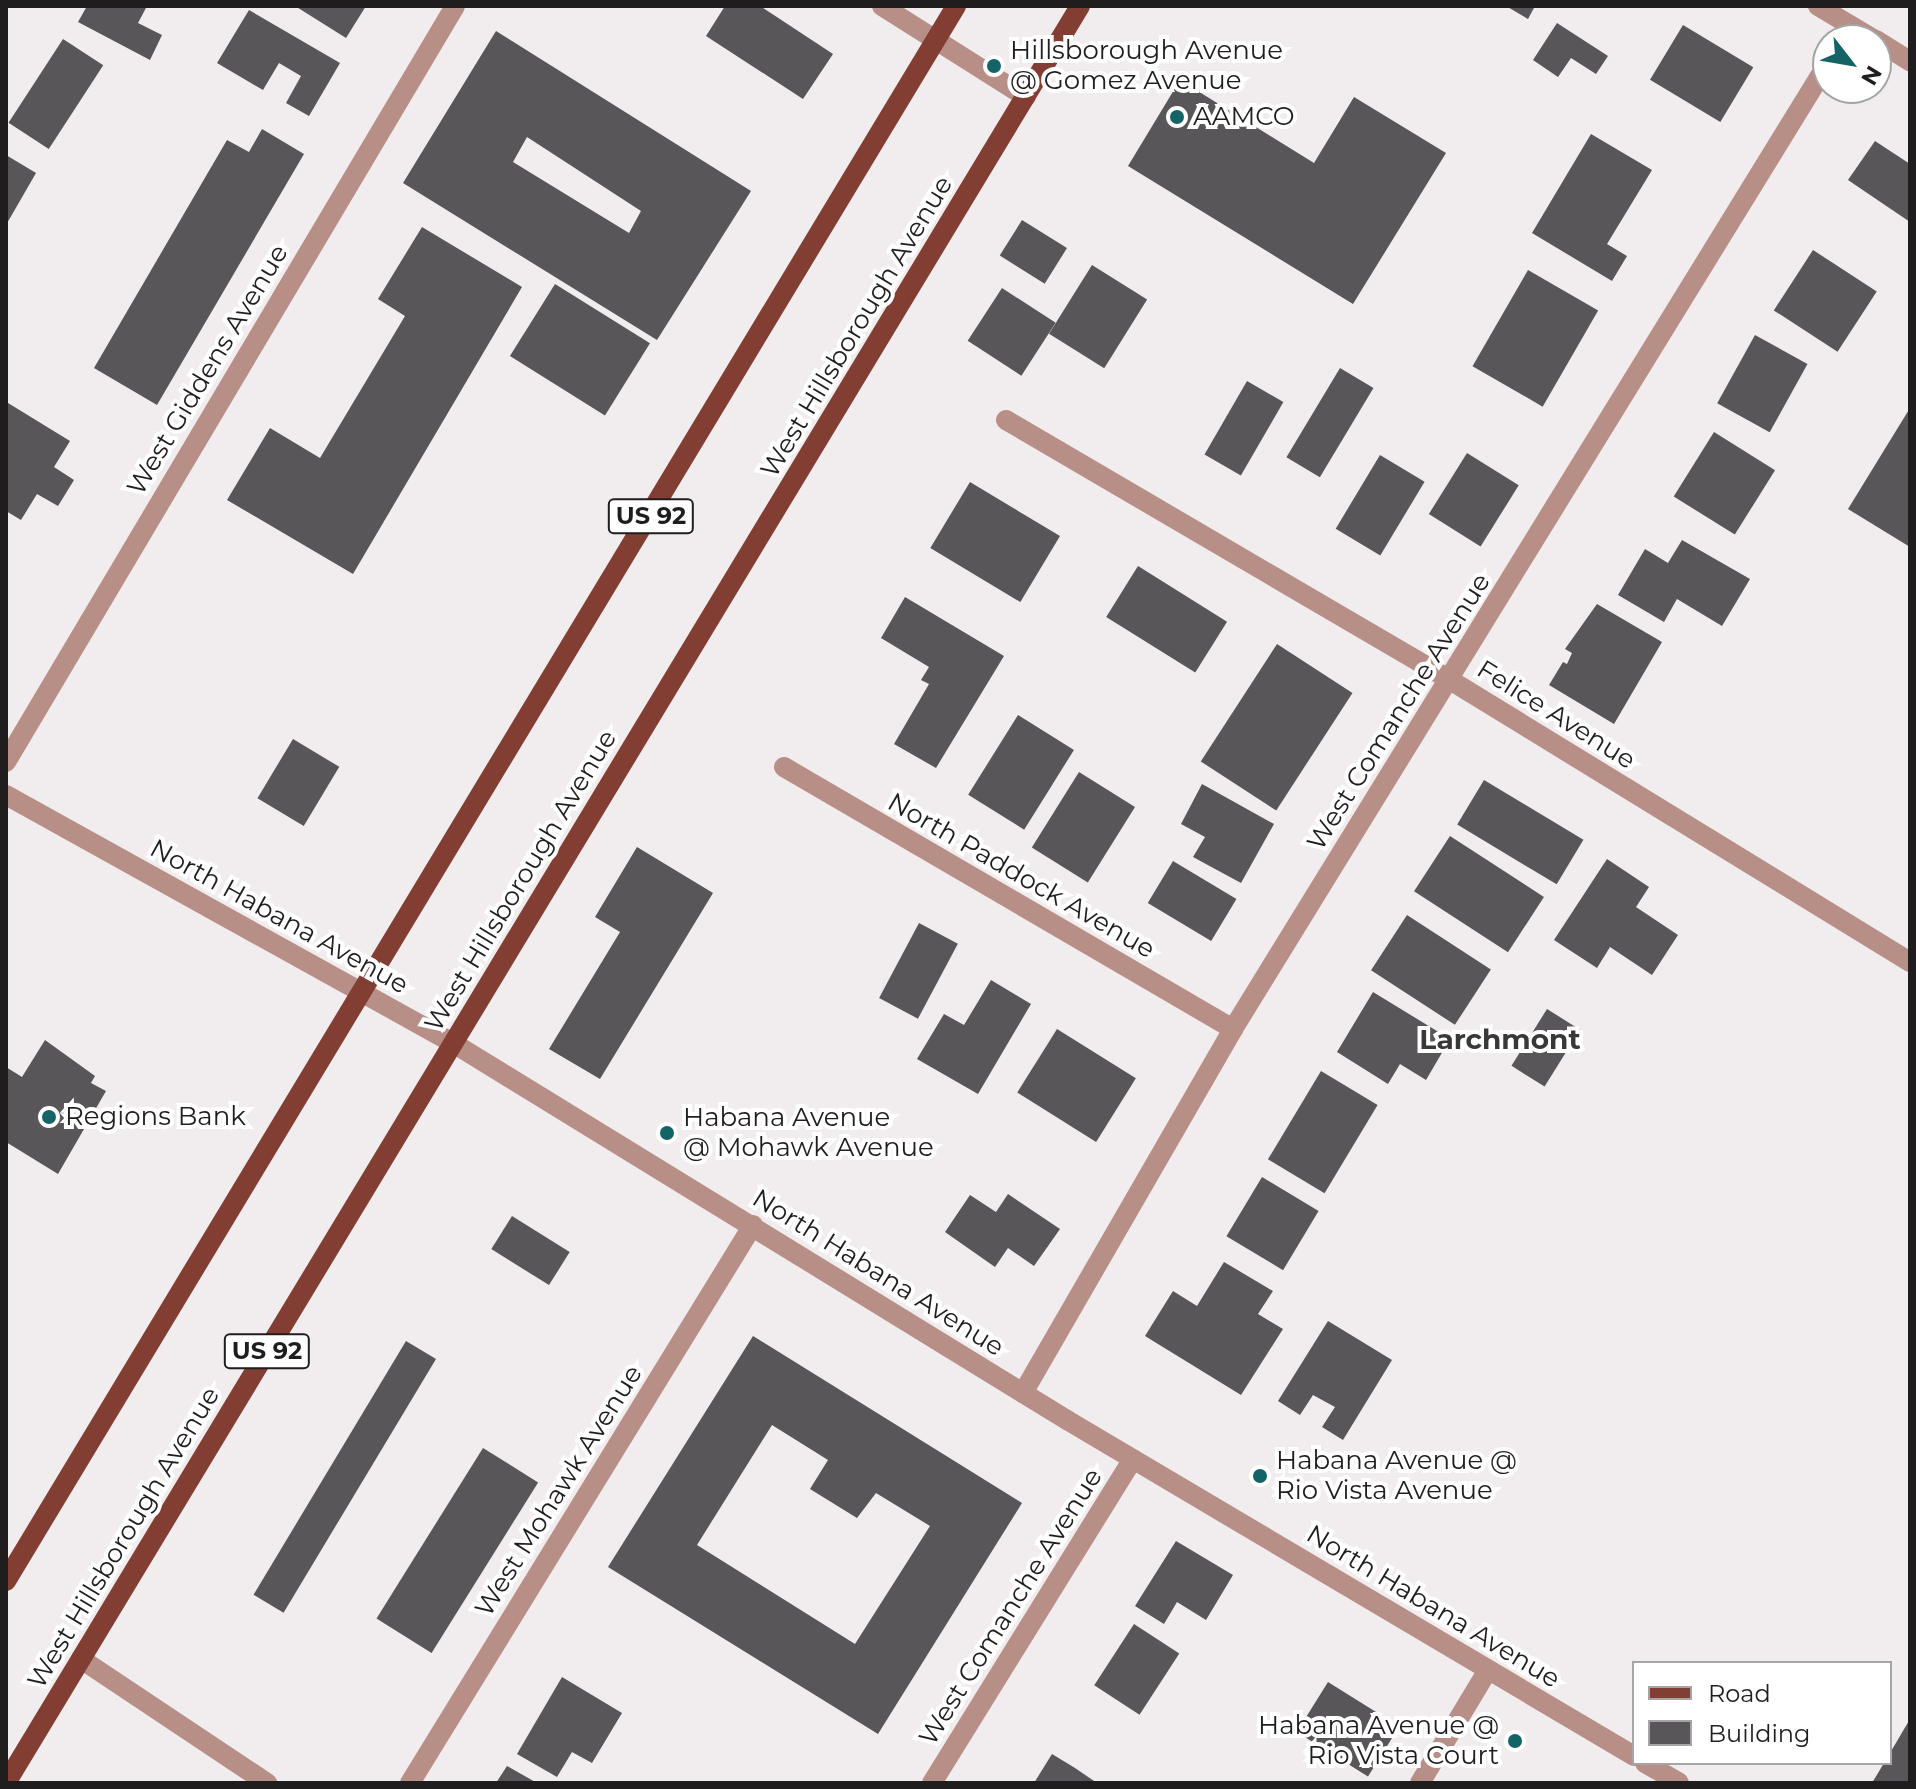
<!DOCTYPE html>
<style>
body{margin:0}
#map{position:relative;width:1916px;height:1789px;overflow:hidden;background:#f1ecee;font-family:Montserrat,sans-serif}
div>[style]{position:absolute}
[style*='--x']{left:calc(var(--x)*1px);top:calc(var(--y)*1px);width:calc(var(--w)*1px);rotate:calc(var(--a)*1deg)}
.building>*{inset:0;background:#585658;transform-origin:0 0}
.minor>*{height:20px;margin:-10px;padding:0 10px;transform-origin:10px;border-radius:10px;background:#b88f87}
.tertiary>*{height:20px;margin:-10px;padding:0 10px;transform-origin:10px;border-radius:10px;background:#b88f87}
.primary>*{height:20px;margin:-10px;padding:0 10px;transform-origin:10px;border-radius:10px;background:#833e33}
.dots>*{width:22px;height:22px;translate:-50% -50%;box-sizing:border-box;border:4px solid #fff;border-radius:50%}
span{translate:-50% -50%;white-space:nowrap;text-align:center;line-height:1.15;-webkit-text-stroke:8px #fff;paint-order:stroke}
.shield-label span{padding:2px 6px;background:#fff;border:2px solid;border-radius:6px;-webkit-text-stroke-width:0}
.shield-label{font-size:24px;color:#1f1d1e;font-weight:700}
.poi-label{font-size:26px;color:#1f1d1e}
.left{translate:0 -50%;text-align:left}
.right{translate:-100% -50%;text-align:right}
.street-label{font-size:26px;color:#1f1d1e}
.neighbourhood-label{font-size:28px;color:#3a3738;font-weight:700}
.frame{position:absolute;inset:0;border:8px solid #1f1d1e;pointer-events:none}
.legend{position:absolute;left:1632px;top:1661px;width:260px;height:104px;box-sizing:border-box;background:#fff;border:2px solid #a5a5a5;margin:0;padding:10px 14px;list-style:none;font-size:24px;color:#1f1d1e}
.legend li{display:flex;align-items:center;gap:16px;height:40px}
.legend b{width:40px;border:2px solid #a5a5a5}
.north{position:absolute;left:1812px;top:24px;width:80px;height:80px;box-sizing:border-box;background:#fff;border:2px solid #a5a5a5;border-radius:50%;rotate:121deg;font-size:22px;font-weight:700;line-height:32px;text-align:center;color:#1f1d1e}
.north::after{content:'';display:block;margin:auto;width:28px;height:36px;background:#136367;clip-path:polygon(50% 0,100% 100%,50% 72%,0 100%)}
</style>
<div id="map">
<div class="building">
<i style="clip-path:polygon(87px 6px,147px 6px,138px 23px,162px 35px,150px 60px,78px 22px)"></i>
<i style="clip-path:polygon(295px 6px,366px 6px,346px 38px)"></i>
<i style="clip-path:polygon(725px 6px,760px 6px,833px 54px,803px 99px,706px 36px)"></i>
<i style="clip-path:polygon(1506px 6px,1535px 6px,1528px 19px)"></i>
<i style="clip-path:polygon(249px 10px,340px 63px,309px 116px,286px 103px,301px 76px,279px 63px,263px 90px,217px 63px)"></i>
<i style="clip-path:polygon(1557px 23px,1608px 56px,1596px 74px,1571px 58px,1558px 77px,1533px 60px)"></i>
<i style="left:1683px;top:25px;width:82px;height:64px;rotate:31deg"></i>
<i style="clip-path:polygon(evenodd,496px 31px,751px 191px,657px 340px,403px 183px,496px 31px,527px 137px,641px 211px,629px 233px,513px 162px,527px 137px)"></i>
<i style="left:63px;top:39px;width:48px;height:100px;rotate:33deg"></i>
<i style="clip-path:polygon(1180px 80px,1314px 163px,1354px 97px,1446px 153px,1353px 304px,1128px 166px)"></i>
<i style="clip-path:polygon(262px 129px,304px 154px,157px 405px,94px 368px,227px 140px,249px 152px)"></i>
<i style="clip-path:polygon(1591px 134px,1652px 170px,1607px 244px,1627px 256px,1612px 281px,1532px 233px)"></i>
<i style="clip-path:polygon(1875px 141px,1910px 164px,1910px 222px,1848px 180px)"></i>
<i style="clip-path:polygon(6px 155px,36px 173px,6px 225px)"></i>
<i style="left:1022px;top:220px;width:53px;height:42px;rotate:32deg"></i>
<i style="clip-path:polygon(422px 227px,522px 287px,353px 574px,227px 500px,270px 428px,320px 458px,405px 316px,378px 299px)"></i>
<i style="left:1813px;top:250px;width:76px;height:72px;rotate:33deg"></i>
<i style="left:1092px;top:265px;width:65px;height:81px;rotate:32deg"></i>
<i style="left:1528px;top:270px;width:81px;height:111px;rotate:30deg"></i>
<i style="left:555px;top:284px;width:112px;height:85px;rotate:32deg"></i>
<i style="left:1002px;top:288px;width:64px;height:63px;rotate:33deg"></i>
<i style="left:1755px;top:335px;width:60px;height:78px;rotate:29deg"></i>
<i style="left:1340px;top:368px;width:39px;height:104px;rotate:31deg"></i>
<i style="left:1247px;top:381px;width:42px;height:85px;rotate:30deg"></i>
<i style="clip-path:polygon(8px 403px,70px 441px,54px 467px,74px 480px,58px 506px,37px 494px,21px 520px,6px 511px)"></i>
<i style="clip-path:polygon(1910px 408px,1910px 547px,1848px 509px)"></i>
<i style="left:1714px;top:432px;width:72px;height:76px;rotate:32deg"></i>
<i style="left:1467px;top:453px;width:61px;height:72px;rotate:32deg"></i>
<i style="left:1380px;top:455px;width:52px;height:86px;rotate:31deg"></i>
<i style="left:970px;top:482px;width:105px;height:77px;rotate:31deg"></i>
<i style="clip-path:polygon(1682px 540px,1750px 579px,1722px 626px,1677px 599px,1664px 622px,1618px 595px,1645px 549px,1668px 563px)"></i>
<i style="left:1138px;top:566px;width:105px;height:60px;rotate:32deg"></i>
<i style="clip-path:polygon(905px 597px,1004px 656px,936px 768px,894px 744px,929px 684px,921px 680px,929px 667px,881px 638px)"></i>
<i style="clip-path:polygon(1597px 604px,1662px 642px,1614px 724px,1549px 685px,1563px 662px,1567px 664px,1572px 653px,1565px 649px)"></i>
<i style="left:1277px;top:644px;width:90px;height:140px;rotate:33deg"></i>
<i style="left:1018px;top:715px;width:66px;height:94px;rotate:32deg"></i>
<i style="left:293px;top:739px;width:54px;height:69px;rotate:31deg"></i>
<i style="left:1079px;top:772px;width:66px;height:89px;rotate:32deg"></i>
<i style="left:1484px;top:780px;width:116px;height:52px;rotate:31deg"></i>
<i style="clip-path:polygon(1202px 784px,1274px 824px,1241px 883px,1193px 857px,1205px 837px,1181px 824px)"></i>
<i style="left:1450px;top:836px;width:112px;height:66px;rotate:33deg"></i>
<i style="clip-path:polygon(637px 847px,713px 893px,600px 1079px,549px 1049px,620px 932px,595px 917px)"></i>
<i style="clip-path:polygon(1607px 859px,1649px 887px,1636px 907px,1678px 935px,1652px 975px,1610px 947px,1597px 968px,1554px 940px)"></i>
<i style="left:1173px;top:861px;width:74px;height:49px;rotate:31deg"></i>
<i style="left:1407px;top:915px;width:100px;height:66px;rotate:33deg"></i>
<i style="left:919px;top:923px;width:44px;height:85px;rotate:28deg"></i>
<i style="clip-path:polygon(991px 980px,1031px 1004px,978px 1094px,917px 1059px,944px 1014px,964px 1025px)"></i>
<i style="clip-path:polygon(1373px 992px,1450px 1039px,1426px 1080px,1400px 1064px,1388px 1084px,1337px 1052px)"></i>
<i style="left:1547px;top:1009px;width:39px;height:67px;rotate:32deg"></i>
<i style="left:1057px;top:1029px;width:93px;height:75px;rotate:32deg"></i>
<i style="clip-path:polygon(45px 1040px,95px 1076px,91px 1083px,106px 1091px,58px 1174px,6px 1142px,6px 1067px,22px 1077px)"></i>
<i style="left:1321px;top:1071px;width:66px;height:103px;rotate:31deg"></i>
<i style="left:1262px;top:1177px;width:66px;height:69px;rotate:31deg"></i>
<i style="clip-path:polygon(1008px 1194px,1060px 1229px,1034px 1266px,1008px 1248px,995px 1267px,945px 1232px,970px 1195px,996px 1212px)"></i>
<i style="left:512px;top:1216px;width:68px;height:39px;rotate:32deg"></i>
<i style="clip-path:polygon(1224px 1262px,1273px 1291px,1258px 1314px,1283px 1329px,1241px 1395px,1145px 1336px,1173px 1291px,1197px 1306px)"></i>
<i style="clip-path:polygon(1328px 1321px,1392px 1360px,1343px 1440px,1322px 1427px,1335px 1407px,1313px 1395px,1300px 1415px,1278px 1401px)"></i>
<i style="clip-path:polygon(evenodd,753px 1336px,1022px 1503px,878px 1734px,608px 1567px,753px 1336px,772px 1425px,828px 1460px,810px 1489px,857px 1518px,876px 1493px,930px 1526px,855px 1644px,697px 1545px,772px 1425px)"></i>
<i style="left:406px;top:1341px;width:35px;height:296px;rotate:31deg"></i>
<i style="left:483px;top:1448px;width:65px;height:201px;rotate:32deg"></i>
<i style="clip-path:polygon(1176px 1541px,1233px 1575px,1206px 1620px,1177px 1602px,1164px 1624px,1135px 1606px)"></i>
<i style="left:1134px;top:1624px;width:54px;height:73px;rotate:33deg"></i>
<i style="clip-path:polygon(562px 1677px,622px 1713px,592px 1763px,572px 1752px,557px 1777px,517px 1754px)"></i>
<i style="left:1328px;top:1682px;width:84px;height:59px;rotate:32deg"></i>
<i style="clip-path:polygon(1910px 1719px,1910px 1783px,1872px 1783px,1884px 1763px,1890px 1763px,1890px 1753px)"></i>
<i style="clip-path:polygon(1052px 1754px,1075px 1768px,1097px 1783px,1034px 1783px)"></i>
<i style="clip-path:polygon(507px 1766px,537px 1783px,496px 1783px)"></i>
</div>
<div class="minor">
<i style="--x:882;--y:6;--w:170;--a:32.3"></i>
<i style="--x:1818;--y:6;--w:66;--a:30.8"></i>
<i style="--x:1876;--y:40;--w:40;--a:32"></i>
<i style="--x:1006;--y:420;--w:515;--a:30.35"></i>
<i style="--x:1450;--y:680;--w:540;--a:31.51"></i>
<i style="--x:6;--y:762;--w:879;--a:-59.29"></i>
<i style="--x:784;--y:767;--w:520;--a:30.26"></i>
<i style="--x:1023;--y:1393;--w:420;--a:-60"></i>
<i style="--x:1233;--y:1029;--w:1135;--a:-58.37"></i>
<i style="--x:81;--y:1659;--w:224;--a:33.7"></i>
<i style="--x:410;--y:1783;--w:655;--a:-58.42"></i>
<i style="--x:932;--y:1783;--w:381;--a:-58.2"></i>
<i style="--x:1420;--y:1783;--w:132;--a:-59"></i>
</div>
<div class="tertiary">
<i style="--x:6;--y:795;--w:511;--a:29.02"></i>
<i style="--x:453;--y:1043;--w:721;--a:31.55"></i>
<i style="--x:1067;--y:1420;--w:659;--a:30.65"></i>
<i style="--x:1645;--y:1763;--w:39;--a:30"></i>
</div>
<div class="primary">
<i style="--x:6;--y:1581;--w:1839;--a:-58.9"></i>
<i style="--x:6;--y:1783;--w:2076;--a:-58.85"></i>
</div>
<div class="dots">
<i style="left:994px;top:66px;background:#136367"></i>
<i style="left:1177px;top:117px;background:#136367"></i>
<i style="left:49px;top:1117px;background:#136367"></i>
<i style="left:667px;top:1133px;background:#136367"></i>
<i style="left:1260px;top:1476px;background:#136367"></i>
<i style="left:1515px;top:1741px;background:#136367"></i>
</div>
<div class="shield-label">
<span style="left:651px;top:516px">US 92</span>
<span style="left:267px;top:1351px">US 92</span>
</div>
<div class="poi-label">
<span class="left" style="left:1010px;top:66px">Hillsborough Avenue<br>@ Gomez Avenue</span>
<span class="left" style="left:1193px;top:117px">AAMCO</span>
<span class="left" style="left:65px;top:1117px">Regions Bank</span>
<span class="left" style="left:683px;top:1133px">Habana Avenue<br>@ Mohawk Avenue</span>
<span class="left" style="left:1276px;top:1476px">Habana Avenue @<br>Rio Vista Avenue</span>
<span class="right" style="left:1499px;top:1741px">Habana Avenue @<br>Rio Vista Court</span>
</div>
<div class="street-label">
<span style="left:857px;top:327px;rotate:-59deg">West Hillsborough Avenue</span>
<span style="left:208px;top:370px;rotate:-59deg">West Giddens Avenue</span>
<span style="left:1399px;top:712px;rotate:-58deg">West Comanche Avenue</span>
<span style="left:1556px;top:715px;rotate:32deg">Felice Avenue</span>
<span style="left:1021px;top:876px;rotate:30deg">North Paddock Avenue</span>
<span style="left:521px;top:881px;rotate:-59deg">West Hillsborough Avenue</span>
<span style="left:279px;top:917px;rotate:29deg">North Habana Avenue</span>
<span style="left:878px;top:1273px;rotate:32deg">North Habana Avenue</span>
<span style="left:559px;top:1491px;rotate:-58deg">West Mohawk Avenue</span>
<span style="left:124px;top:1538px;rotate:-59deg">West Hillsborough Avenue</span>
<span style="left:1011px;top:1607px;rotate:-58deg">West Comanche Avenue</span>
<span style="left:1433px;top:1607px;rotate:31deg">North Habana Avenue</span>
</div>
<div class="neighbourhood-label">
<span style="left:1500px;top:1039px">Larchmont</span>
</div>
<div class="frame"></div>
<ul class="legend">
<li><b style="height:10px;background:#833e33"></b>Road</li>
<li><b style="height:22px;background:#585658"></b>Building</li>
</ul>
<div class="north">N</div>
</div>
